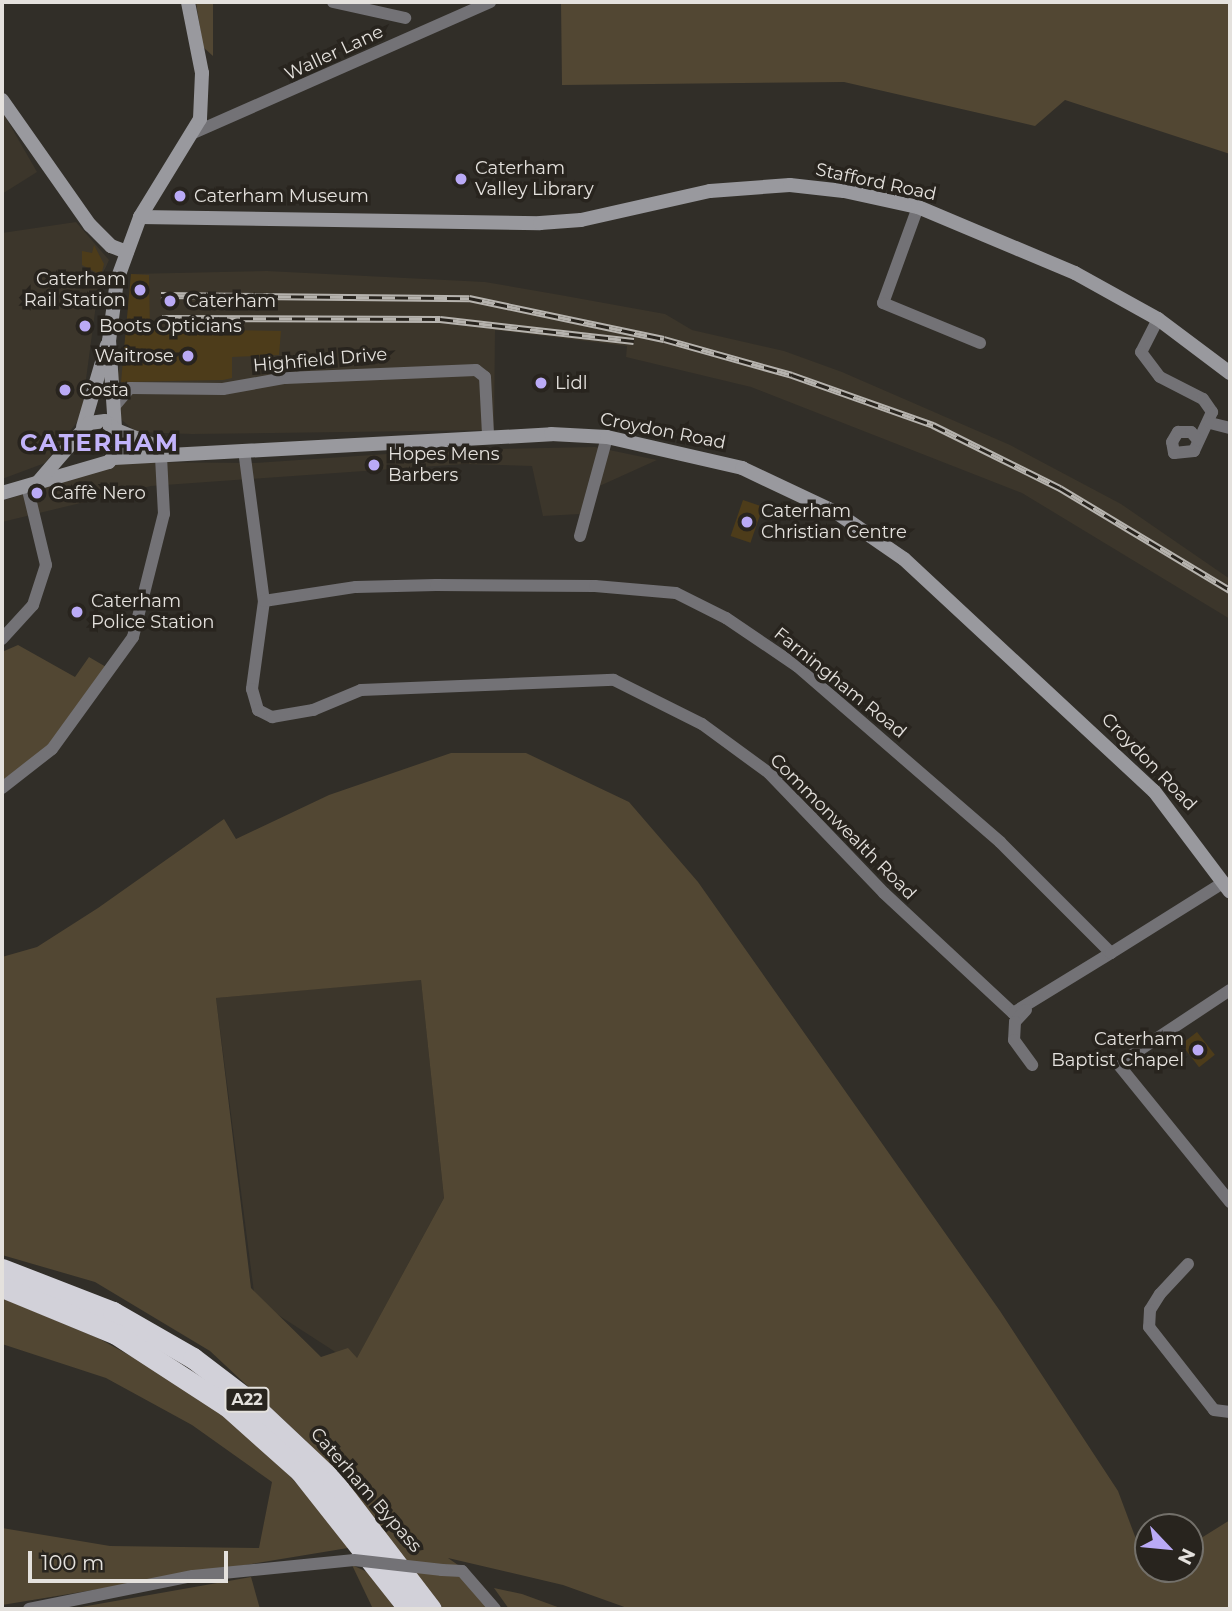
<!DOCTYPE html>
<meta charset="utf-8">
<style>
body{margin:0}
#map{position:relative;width:1232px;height:1611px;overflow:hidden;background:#312e28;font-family:Montserrat,sans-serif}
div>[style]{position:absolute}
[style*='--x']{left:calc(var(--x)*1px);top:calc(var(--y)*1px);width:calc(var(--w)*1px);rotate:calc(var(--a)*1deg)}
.built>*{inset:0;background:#3c362b}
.green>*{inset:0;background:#524733}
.building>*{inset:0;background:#4d3c1a;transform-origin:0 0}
.street>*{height:12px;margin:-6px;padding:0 6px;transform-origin:6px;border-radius:6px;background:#737276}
.secondary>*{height:14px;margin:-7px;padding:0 7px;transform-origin:7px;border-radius:7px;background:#99999e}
.highway>*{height:21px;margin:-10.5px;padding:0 10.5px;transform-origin:10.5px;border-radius:10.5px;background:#d2d1d9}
.rail>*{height:7px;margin-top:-3.5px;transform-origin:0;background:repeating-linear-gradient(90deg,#28241e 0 13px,#b6b3ae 0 26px);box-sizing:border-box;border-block:2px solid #b6b3ae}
.street-bridge>*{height:12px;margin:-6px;padding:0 6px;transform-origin:6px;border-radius:6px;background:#737276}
.dots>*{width:19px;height:19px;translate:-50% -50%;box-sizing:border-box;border:4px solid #28241e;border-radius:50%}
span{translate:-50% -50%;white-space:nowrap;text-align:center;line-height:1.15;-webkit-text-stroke:7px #28241e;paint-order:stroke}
.shield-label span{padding:2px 5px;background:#28241e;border:2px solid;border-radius:5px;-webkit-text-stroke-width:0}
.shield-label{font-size:16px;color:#e4e1dd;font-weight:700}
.street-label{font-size:18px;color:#e4e1dd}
.poi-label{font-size:18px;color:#e4e1dd}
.left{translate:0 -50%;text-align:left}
.right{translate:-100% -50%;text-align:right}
.district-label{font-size:24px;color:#c2b3fa;font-weight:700;letter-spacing:2px}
.frame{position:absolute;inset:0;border:4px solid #e4e1dd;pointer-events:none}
.north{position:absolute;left:1134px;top:1513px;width:70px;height:70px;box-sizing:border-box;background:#28241e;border:2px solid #73706a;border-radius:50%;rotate:116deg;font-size:19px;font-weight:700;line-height:28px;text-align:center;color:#e4e1dd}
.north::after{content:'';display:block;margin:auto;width:24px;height:32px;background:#baaaf6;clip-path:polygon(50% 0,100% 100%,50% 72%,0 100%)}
.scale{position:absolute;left:28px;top:1551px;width:200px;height:32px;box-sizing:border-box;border:4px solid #e4e1dd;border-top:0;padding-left:9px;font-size:21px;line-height:24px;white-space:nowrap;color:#e4e1dd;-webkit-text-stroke:5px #28241e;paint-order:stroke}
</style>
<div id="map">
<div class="built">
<i style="clip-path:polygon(2px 111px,37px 172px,2px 194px)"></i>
<i style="clip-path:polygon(76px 222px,109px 260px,99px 282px,81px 417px,45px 463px,2px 479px,2px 233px)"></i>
<i style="clip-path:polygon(267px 271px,485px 282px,560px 295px,665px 314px,692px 330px,784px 351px,842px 372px,1010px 445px,1121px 504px,1230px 579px,1230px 619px,1022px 493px,751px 387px,626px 357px,627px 346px,495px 330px,494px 430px,192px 434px,136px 432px,117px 416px,116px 382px,128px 330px,131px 274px)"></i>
<i style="clip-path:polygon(595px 447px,657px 460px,595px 488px,580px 514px,543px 516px,532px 466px,464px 464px,151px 486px,2px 522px,2px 501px,123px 462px,255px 463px,445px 450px)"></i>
<i style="clip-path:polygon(421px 979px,444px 1198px,354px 1364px,255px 1300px,216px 998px)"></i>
</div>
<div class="green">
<i style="clip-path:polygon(196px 2px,213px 2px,213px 56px,203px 47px)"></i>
<i style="clip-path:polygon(561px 2px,1230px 2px,1230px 154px,1065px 100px,1035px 126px,844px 82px,562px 85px)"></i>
<i style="clip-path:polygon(18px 645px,75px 677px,89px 657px,113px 671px,52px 749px,2px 788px,2px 652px)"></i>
<i style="clip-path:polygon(evenodd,451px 753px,526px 753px,629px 802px,698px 882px,1000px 1311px,1118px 1491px,1148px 1571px,1190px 1569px,1190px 1545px,1230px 1520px,1230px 1609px,630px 1609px,563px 1585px,448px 1558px,468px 1572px,487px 1609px,444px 1609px,305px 1440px,210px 1351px,95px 1282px,2px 1255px,2px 957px,37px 947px,98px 908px,224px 819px,236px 839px,329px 795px,451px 753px,421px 980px,444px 1198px,357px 1358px,348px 1348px,321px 1357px,251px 1288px,216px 998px,421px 980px)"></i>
<i style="clip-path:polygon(2px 1298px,98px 1338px,176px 1381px,259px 1442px,354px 1547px,2px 1605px,2px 1528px,110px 1546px,259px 1548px,272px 1482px,192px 1425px,106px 1378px,2px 1344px)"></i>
<i style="clip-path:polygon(352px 1565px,374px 1575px,395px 1609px,373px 1609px)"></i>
<i style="clip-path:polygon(251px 1577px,260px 1609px,70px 1609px)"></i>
<i style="clip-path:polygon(494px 1588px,522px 1594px,563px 1609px,509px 1609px)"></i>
</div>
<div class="building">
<i style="clip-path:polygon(94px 245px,104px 264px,101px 275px,82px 265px,82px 251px,92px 253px)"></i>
<i style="clip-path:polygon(131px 274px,149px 275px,150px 329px,281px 331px,279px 355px,232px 357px,232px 378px,223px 380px,121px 382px)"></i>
<i style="left:743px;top:500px;width:21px;height:38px;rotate:19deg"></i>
<i style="left:1197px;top:1032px;width:29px;height:20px;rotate:52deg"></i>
</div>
<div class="street">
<i style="--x:333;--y:2;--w:74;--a:12.5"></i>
<i style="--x:191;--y:134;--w:327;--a:-23.8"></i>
<i style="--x:918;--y:207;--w:102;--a:110"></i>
<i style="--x:883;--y:303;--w:105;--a:22.4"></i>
<i style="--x:1158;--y:319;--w:37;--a:117"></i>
<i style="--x:1141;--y:352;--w:31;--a:53"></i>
<i style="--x:1160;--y:377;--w:48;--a:27.1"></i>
<i style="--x:1203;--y:399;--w:16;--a:55"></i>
<i style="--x:1212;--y:412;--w:43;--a:114.8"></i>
<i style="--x:1194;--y:451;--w:20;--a:174"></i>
<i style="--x:1174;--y:453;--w:11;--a:-100"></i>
<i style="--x:1172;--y:442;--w:12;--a:-59"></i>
<i style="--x:1178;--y:432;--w:13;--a:0"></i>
<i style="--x:1191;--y:432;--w:11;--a:49"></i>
<i style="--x:113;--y:408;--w:26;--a:-50"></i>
<i style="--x:130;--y:388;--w:93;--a:0.6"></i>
<i style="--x:223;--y:389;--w:63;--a:-10.1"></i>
<i style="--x:285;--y:378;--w:191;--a:-2.4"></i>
<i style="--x:476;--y:370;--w:11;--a:38"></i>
<i style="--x:485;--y:377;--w:58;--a:87"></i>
<i style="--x:1210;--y:423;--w:21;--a:14"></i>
<i style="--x:244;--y:450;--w:152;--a:82.5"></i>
<i style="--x:264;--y:601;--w:89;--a:97.8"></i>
<i style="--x:252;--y:689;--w:22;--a:74"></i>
<i style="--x:258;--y:710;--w:16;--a:27"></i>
<i style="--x:272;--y:717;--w:42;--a:-9.7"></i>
<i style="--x:313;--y:710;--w:52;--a:-22.6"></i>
<i style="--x:361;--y:690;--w:253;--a:-2.3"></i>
<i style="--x:614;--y:680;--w:98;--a:26.6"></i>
<i style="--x:702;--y:724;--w:83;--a:36.2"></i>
<i style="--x:769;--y:773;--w:166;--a:46.2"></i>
<i style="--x:884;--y:893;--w:176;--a:42.9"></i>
<i style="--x:1013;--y:1013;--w:115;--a:-31.5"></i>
<i style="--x:580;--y:536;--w:103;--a:-74.7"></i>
<i style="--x:264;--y:601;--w:93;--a:-8.7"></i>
<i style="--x:356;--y:587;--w:80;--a:-1.4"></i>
<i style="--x:436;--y:585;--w:159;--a:0.4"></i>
<i style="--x:595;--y:586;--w:81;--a:4.9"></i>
<i style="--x:676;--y:593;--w:56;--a:26.6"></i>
<i style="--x:726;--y:618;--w:86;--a:34.1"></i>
<i style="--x:797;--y:666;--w:269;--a:40.9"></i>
<i style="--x:1000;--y:842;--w:157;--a:45"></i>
<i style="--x:1111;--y:953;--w:133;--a:-32.1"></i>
<i style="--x:2;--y:639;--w:46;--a:-47.6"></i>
<i style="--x:33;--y:605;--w:42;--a:-72"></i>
<i style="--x:46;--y:565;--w:81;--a:-103.5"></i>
<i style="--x:2;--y:788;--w:63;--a:-38"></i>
<i style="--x:52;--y:749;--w:138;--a:-54.1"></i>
<i style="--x:133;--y:637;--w:127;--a:-75.9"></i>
<i style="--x:164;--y:514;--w:57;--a:-93"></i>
<i style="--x:1230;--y:990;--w:134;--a:146.5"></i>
<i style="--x:1118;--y:1064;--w:178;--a:50.9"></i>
<i style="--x:1026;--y:1010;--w:16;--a:133"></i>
<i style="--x:1015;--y:1022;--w:18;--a:93"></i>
<i style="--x:1014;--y:1040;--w:31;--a:54"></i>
<i style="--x:1188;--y:1264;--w:41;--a:133"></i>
<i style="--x:1160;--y:1294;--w:19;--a:122"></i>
<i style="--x:1150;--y:1310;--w:17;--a:93"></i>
<i style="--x:1149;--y:1327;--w:105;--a:51.9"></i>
<i style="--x:1214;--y:1410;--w:16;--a:7"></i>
<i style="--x:442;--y:1570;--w:20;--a:3"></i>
<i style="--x:462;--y:1571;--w:50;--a:49"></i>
<i style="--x:29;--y:1609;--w:167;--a:-11.4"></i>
<i style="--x:193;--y:1576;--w:162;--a:-5.7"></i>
</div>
<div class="secondary">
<i style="--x:2;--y:100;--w:153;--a:54.9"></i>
<i style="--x:90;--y:225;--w:30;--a:45"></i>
<i style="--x:111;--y:246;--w:17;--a:21"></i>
<i style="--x:140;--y:217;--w:400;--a:0.9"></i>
<i style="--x:540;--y:223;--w:41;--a:-4.2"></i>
<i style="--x:581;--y:220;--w:132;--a:-12.7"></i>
<i style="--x:710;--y:191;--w:80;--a:-4.3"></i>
<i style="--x:790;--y:185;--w:54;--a:6.3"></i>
<i style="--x:844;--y:191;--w:76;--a:12.2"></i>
<i style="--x:918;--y:207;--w:170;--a:22.8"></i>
<i style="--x:1075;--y:273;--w:95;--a:29"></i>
<i style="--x:1158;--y:319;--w:90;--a:36.9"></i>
<i style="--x:83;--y:427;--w:85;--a:-73.7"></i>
<i style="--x:115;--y:428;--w:87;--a:-93.9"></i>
<i style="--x:109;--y:341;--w:62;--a:-82.5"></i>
<i style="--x:117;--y:280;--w:67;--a:-69.9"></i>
<i style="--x:140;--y:217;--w:115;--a:-58.5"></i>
<i style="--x:200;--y:119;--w:46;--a:-87.5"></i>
<i style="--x:202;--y:73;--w:72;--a:-101.2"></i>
<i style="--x:116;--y:430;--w:61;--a:22"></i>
<i style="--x:114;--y:458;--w:438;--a:-3.1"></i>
<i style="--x:551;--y:434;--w:56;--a:3.1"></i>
<i style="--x:607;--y:437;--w:139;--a:12.9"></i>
<i style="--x:742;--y:468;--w:105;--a:25.3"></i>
<i style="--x:837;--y:513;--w:81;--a:34.5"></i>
<i style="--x:904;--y:559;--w:341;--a:42.9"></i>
<i style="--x:1154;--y:791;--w:126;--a:53"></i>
<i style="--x:2;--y:493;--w:111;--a:-16.2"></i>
<i style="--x:109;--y:462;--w:19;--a:-54"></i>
<i style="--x:120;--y:447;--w:17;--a:-103"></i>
<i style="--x:116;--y:430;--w:14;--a:-141"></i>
<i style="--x:105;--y:421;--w:16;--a:173"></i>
<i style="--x:89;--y:423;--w:77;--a:130.8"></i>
</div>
<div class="highway">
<i style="--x:2;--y:1269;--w:119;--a:21.2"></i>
<i style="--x:113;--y:1312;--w:92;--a:29.9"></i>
<i style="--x:193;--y:1358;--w:64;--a:37.4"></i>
<i style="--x:244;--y:1397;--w:122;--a:43.3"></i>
<i style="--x:333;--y:1481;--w:161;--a:52.6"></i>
<i style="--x:2;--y:1287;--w:123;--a:22.4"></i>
<i style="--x:116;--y:1334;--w:132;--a:33"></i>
<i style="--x:227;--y:1406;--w:98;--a:41.7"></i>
<i style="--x:300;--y:1471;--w:176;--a:51.7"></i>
</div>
<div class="rail">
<i style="--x:161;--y:295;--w:308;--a:0.6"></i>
<i style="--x:469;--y:298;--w:199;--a:11.9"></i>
<i style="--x:664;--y:339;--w:133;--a:15.7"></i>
<i style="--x:792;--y:375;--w:150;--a:19.5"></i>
<i style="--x:933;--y:425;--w:142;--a:26.4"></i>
<i style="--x:1060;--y:488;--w:198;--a:31"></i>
<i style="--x:162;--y:318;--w:278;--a:0.2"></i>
<i style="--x:440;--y:319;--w:195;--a:6.5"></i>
</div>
<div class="street-bridge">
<i style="--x:354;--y:1560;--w:89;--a:6.5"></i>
</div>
<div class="dots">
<i style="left:461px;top:179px;background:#baaaf6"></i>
<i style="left:180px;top:196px;background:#baaaf6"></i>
<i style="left:140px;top:290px;background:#baaaf6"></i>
<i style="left:170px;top:301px;background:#baaaf6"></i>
<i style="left:85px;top:326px;background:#baaaf6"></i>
<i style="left:188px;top:356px;background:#baaaf6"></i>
<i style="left:541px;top:383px;background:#baaaf6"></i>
<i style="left:65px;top:390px;background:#baaaf6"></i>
<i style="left:374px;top:465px;background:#baaaf6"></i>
<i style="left:37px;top:493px;background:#baaaf6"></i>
<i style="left:747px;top:522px;background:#baaaf6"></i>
<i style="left:77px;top:612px;background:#baaaf6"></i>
<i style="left:1198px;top:1050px;background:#baaaf6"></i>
</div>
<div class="shield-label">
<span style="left:247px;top:1400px">A22</span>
</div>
<div class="street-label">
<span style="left:334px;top:53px;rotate:-25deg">Waller Lane</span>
<span style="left:876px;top:182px;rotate:12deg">Stafford Road</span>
<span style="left:320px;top:360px;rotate:-5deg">Highfield Drive</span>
<span style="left:663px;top:431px;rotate:11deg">Croydon Road</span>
<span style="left:840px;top:683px;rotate:39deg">Farningham Road</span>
<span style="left:1149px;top:762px;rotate:46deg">Croydon Road</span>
<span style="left:843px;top:827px;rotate:45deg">Commonwealth Road</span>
<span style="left:366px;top:1490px;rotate:49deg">Caterham Bypass</span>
</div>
<div class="poi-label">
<span class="left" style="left:475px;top:179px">Caterham<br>Valley Library</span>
<span class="left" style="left:194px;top:196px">Caterham Museum</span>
<span class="right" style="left:126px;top:290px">Caterham<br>Rail Station</span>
<span class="left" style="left:186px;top:301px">Caterham</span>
<span class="left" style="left:99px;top:326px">Boots Opticians</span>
<span class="right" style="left:174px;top:356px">Waitrose</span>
<span class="left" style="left:555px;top:383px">Lidl</span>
<span class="left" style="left:79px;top:390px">Costa</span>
<span class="left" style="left:388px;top:465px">Hopes Mens<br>Barbers</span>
<span class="left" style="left:51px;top:493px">Caffè Nero</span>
<span class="left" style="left:761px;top:522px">Caterham<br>Christian Centre</span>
<span class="left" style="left:91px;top:612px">Caterham<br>Police Station</span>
<span class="right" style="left:1184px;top:1050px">Caterham<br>Baptist Chapel</span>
</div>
<div class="district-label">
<span style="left:100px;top:443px">CATERHAM</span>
</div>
<div class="frame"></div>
<div class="north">N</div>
<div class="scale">100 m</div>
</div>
